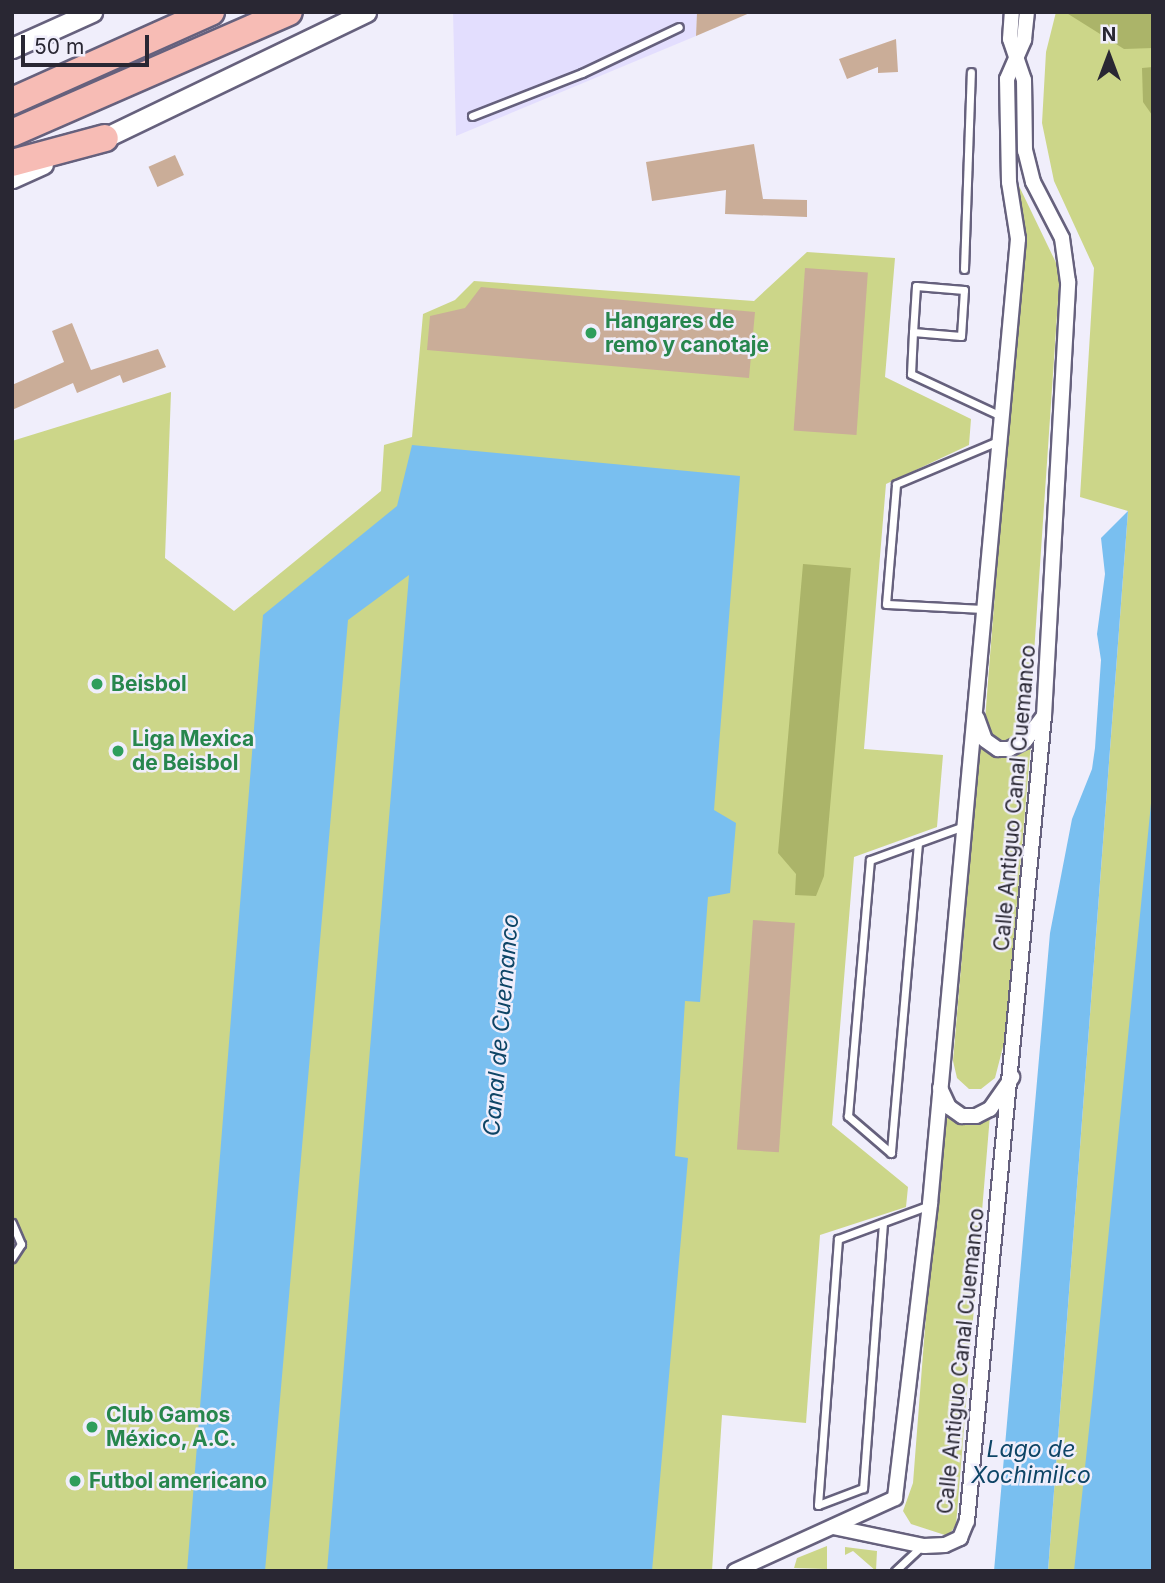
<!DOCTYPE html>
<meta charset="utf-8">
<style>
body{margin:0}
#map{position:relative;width:1165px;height:1583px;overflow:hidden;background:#f0eefb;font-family:Inter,sans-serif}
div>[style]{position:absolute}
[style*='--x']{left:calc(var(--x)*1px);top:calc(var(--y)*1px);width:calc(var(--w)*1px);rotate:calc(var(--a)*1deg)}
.built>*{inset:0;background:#e3defe}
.green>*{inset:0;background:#ccd689}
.forest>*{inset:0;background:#abb469}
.water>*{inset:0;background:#79bff0}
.building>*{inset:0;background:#caad98;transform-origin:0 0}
.roads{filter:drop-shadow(2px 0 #66617d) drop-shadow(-2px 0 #66617d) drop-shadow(0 2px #66617d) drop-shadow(0 -2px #66617d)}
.service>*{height:7px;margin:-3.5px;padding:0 3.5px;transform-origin:3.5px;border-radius:3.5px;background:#fff}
.minor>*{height:14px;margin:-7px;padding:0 7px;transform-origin:7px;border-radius:7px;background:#fff}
.secondary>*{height:19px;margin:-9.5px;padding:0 9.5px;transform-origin:9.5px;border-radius:9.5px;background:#fff}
.motorway>*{height:26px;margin:-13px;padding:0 13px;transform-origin:13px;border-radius:13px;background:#f7bcb5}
.dots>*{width:19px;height:19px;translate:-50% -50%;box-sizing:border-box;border:4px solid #f0eefb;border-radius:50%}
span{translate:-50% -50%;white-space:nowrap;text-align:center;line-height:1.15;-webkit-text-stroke:5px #f0eefb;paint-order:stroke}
.leisure-label{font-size:21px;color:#27864d;font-weight:700}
.left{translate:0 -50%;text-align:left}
.street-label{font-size:21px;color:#292733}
.water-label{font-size:23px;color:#0e4566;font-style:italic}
.frame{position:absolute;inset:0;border:14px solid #292733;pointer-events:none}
.north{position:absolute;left:1074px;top:21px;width:70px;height:70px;-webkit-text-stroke:5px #f0eefb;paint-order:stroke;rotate:0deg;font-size:19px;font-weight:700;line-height:28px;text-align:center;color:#292733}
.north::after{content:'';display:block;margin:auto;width:24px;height:32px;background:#292733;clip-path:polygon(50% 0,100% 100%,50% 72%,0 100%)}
.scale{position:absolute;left:21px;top:35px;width:128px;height:32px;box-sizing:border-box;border:4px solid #292733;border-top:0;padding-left:9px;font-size:21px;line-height:24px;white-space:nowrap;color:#292733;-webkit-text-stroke:5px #f0eefb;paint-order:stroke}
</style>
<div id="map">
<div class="built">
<i style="clip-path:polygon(453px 12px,697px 12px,696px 36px,456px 136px)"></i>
</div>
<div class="green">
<i style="clip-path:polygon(1056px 12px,1153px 12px,1153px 1571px,1048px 1571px,1128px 511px,1080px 497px,1094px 268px,1054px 181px,1042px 123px,1046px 52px)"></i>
<i style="clip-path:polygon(1019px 186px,1060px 271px,1029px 727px,1018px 738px,1002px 743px,990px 737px,985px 720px,1022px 247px)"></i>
<i style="clip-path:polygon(807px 252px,895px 258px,885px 377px,971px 419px,969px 445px,886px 484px,864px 749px,943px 755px,937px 827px,854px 857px,832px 1125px,908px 1187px,906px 1207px,820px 1235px,806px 1423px,722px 1415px,712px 1571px,12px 1571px,12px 441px,171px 392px,165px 558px,234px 611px,381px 491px,384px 445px,412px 437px,423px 314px,455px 300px,474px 281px,754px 301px)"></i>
<i style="clip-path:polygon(980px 743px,989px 753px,1003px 758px,1021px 753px,1031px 743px,1005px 1039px,995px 1078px,981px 1089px,969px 1089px,957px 1078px,953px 1061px)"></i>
<i style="clip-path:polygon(942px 1108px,990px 1115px,956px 1525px,948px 1536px,911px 1524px,903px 1511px,913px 1483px)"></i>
<i style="clip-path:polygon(827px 1546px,827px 1569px,794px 1568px,797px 1558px)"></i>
<i style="clip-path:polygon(845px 1547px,877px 1551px,876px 1571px,853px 1551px,845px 1555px)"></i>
</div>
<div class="forest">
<i style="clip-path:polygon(1065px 12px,1153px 12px,1153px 48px,1124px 49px)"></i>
<i style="clip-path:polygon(1153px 67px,1153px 115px,1152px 115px,1143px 102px,1142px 68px)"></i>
<i style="clip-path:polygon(803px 564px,851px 568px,824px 876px,816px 896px,795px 895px,796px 874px,778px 853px)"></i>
</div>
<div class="water">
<i style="clip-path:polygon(412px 445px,740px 476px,714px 810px,736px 823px,730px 893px,708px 897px,700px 1002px,685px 1001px,675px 1156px,688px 1158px,652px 1571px,327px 1571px,409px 575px,348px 620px,265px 1571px,187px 1571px,263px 615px,397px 506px)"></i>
<i style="clip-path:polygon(1128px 511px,1048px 1571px,994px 1571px,1050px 933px,1072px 819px,1092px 769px,1095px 748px,1101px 660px,1097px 634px,1105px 574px,1101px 538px)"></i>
<i style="clip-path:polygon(1153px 783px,1153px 1571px,1074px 1571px,1093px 1392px)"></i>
</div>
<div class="building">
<i style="clip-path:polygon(697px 12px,752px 12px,696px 36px)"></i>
<i style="clip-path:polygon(896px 39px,898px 72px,878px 73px,878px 67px,847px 79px,839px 59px)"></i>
<i style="clip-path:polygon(754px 144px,763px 199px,807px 200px,807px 217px,725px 214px,726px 190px,652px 201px,646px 162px)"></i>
<i style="left:175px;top:155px;width:22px;height:29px;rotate:66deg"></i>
<i style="left:805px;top:268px;width:63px;height:163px;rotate:4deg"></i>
<i style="clip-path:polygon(481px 287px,755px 312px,749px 378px,427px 350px,430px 316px,465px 308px)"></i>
<i style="clip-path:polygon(72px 323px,91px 370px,158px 349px,166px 367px,123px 383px,120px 375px,77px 393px,73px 383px,12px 410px,12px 385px,64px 362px,52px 331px)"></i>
<i style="left:753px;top:920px;width:42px;height:230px;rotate:4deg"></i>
</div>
<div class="roads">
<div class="service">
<i style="--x:472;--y:116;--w:118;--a:-21.4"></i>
<i style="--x:582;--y:73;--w:107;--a:-25.4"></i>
<i style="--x:964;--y:269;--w:197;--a:-88"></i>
<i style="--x:913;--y:332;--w:48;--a:4.8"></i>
<i style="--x:961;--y:336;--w:46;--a:-86.3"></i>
<i style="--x:964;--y:290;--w:48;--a:-175.2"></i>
<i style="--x:916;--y:286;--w:46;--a:93.7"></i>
<i style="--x:913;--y:332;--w:42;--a:92.7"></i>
<i style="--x:911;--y:374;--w:99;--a:25"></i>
<i style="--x:984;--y:609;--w:98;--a:-177.1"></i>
<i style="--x:886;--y:604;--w:120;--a:-85.2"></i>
<i style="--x:896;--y:484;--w:113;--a:-22.9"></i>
<i style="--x:918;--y:843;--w:311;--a:95"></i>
<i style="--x:891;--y:1153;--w:57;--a:-139.3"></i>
<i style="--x:848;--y:1116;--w:257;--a:-85.1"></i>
<i style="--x:870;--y:860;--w:100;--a:-19.9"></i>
<i style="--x:12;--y:1223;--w:23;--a:67"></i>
<i style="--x:21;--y:1244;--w:17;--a:123"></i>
<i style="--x:883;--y:1223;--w:266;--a:94.3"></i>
<i style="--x:863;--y:1488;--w:48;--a:159.3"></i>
<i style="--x:818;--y:1505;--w:267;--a:-85.7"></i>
<i style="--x:838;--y:1239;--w:98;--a:-20.3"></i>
<i style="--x:895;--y:1571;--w:34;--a:-43"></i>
</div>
<div class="minor">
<i style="--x:977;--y:718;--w:23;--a:70"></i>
<i style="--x:985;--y:740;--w:16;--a:35"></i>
<i style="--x:998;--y:749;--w:11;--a:0"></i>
<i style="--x:1009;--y:749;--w:18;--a:-27"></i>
<i style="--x:1025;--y:741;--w:30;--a:-53"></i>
<i style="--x:940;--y:1088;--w:21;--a:65"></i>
<i style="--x:949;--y:1107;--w:16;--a:35"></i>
<i style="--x:962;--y:1116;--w:14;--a:0"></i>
<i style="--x:976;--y:1116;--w:16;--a:-27"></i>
<i style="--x:990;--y:1109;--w:39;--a:-55"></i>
<i style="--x:833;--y:1527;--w:93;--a:11.8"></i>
<i style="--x:924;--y:1546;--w:21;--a:-3"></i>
<i style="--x:945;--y:1545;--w:17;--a:-25"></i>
<i style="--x:960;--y:1538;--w:18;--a:-68"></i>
<i style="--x:967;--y:1521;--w:809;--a:-84.54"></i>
<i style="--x:1044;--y:716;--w:435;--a:-86.8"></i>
<i style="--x:1068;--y:282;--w:44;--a:-97.8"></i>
<i style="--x:1062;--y:238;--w:63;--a:-117.4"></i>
<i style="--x:1033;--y:182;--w:32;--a:-104"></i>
<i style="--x:1025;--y:151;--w:71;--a:-90.8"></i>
<i style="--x:1024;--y:80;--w:43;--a:-108.9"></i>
<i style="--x:1010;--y:39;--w:27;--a:-86"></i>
<i style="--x:735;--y:1571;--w:176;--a:-24.5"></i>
<i style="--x:895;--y:1498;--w:296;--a:-83.2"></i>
<i style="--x:930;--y:1204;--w:969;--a:-84.79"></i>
<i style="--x:1018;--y:239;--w:58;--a:-99"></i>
<i style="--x:1009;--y:182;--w:103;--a:-91.1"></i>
<i style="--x:1007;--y:79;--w:43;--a:-66.4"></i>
<i style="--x:1024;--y:40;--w:28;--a:-84"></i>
</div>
<div class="secondary">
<i style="--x:12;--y:48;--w:88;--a:-24.2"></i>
<i style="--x:94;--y:143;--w:302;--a:-25.7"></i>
<i style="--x:12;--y:178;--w:34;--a:-24"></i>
</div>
<div class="motorway">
<i style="--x:12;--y:101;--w:218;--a:-24.1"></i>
<i style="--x:12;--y:133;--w:302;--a:-23.6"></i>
<i style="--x:12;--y:163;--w:96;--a:-15"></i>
</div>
</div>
<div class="dots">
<i style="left:591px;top:333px;background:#2e9e5b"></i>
<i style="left:97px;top:684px;background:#2e9e5b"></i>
<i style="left:118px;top:751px;background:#2e9e5b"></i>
<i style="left:92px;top:1427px;background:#2e9e5b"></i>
<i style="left:75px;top:1481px;background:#2e9e5b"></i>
</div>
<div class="leisure-label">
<span class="left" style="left:605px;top:333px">Hangares de<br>remo y canotaje</span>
<span class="left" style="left:111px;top:684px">Beisbol</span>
<span class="left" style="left:132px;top:751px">Liga Mexica<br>de Beisbol</span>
<span class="left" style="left:106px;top:1427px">Club Gamos<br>México, A.C.</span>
<span class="left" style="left:89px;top:1481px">Futbol americano</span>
</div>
<div class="street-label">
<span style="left:1015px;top:798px;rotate:-85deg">Calle Antiguo Canal Cuemanco</span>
<span style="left:961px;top:1361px;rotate:-84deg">Calle Antiguo Canal Cuemanco</span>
</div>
<div class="water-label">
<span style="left:501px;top:1025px;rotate:-85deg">Canal de Cuemanco</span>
<span style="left:1031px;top:1462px">Lago de<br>Xochimilco</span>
</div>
<div class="frame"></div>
<div class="north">N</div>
<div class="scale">50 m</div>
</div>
